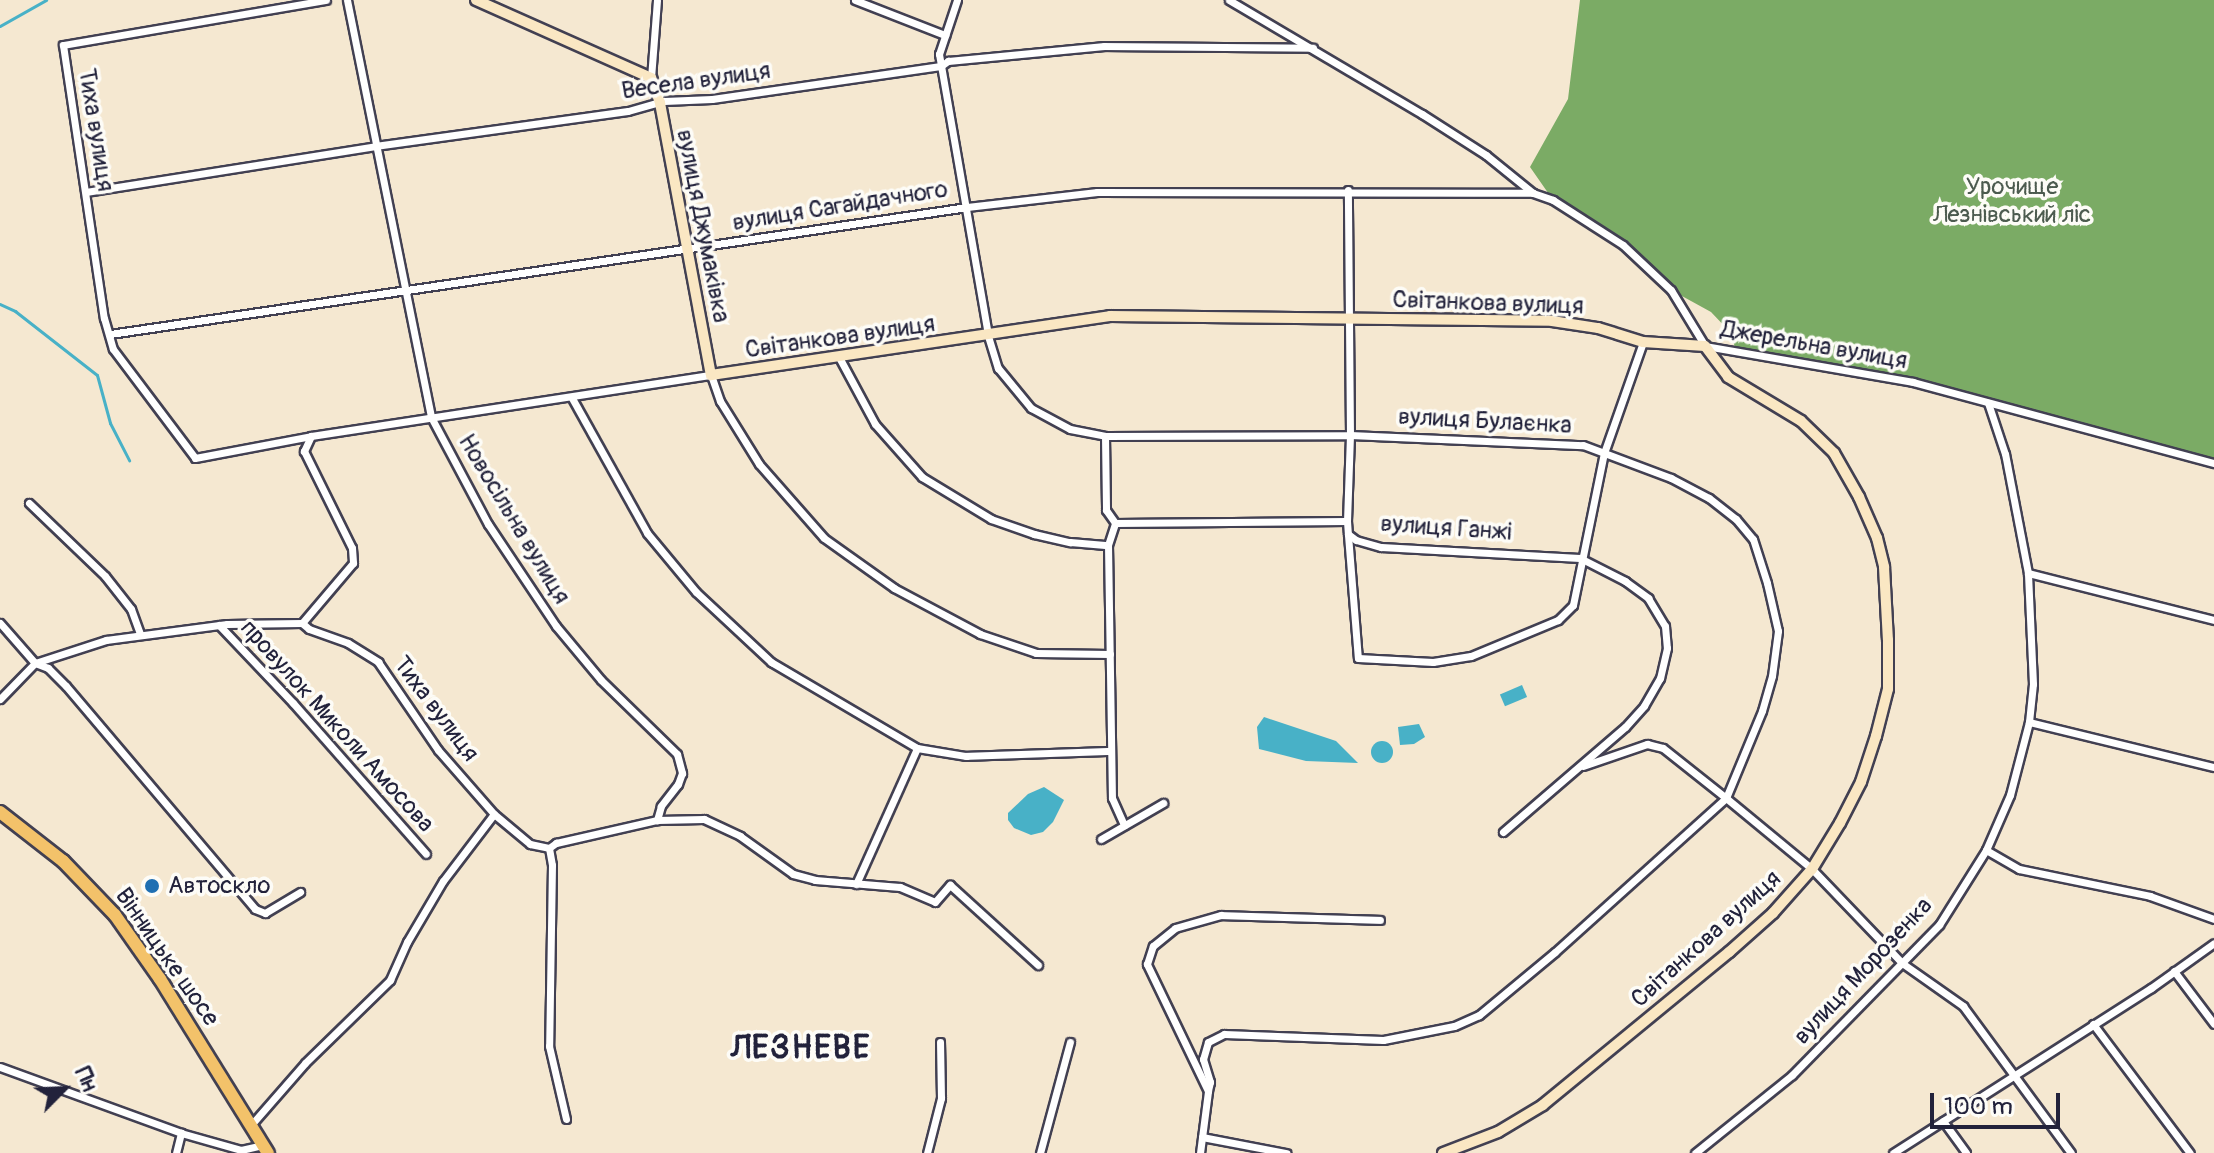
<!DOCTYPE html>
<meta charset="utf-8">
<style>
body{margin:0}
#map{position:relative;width:2214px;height:1153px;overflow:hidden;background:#f5e8d1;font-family:Pangolin,sans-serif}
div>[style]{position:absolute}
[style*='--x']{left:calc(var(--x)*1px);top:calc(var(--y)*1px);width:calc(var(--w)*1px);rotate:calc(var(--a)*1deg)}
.forest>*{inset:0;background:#7bab65}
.water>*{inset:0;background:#48b1c7;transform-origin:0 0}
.round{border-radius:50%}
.stream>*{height:3px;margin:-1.5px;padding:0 1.5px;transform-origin:1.5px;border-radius:1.5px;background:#48b1c7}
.roads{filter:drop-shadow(2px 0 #424052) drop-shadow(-2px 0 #424052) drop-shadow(0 2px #424052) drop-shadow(0 -2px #424052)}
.street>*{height:7px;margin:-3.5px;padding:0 3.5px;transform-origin:3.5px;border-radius:3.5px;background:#fff}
.secondary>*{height:10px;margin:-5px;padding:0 5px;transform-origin:5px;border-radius:5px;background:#fae7c3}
.primary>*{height:12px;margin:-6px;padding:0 6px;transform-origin:6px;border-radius:6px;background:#f3c26a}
.dots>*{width:22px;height:22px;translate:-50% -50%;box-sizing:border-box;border:4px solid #fdfcf7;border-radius:50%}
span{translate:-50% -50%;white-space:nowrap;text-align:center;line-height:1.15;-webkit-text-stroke:7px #fdfcf7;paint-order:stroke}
.street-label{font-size:24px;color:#22223b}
.park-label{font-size:24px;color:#4c5b4f}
.poi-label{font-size:24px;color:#22223b}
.left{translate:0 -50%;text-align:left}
.district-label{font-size:32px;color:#22223b;font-weight:700;letter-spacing:2px}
.north{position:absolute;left:24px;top:1049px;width:80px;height:80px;-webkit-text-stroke:6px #fdfcf7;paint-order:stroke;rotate:66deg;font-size:22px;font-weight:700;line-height:32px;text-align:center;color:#22223b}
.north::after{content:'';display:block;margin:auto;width:28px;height:36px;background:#22223b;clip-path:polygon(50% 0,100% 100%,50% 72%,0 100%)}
.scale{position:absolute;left:1930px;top:1093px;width:130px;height:36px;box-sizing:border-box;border:4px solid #22223b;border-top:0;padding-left:10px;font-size:24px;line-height:28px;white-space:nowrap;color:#22223b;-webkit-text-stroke:6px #fdfcf7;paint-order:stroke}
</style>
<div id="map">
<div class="forest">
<i style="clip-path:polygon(1580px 0,2214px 0,2214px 463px,1913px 382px,1735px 348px,1731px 333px,1711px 312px,1671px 290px,1623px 245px,1553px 200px,1530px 167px,1568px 99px)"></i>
</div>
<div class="water">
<i style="left:1522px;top:685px;width:13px;height:24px;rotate:67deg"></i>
<i style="clip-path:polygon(1264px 717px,1336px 741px,1358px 763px,1306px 761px,1259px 749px,1257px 727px)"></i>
<i style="clip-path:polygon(1419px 724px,1425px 737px,1414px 744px,1400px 745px,1398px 727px)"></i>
<i class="round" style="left:1371px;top:741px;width:22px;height:22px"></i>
<i style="clip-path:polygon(1044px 787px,1064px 800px,1053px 822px,1043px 832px,1031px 835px,1014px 828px,1008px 820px,1008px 813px,1028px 794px)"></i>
</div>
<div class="stream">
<i style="--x:0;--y:26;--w:53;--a:-29.5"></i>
<i style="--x:0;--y:304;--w:17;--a:25"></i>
<i style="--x:15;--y:311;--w:104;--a:38"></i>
<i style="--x:97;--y:375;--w:50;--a:74.8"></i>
<i style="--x:110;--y:423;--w:42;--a:62.8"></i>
</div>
<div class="roads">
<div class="street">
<i style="--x:326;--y:0;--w:267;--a:170.3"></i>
<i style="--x:63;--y:45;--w:276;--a:81.5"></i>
<i style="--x:104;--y:318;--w:32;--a:74"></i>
<i style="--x:113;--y:349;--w:136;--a:53"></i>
<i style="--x:195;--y:458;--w:118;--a:-10.7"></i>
<i style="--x:311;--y:436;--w:405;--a:-8.7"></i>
<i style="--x:711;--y:375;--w:28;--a:71"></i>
<i style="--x:720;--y:401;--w:74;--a:58.2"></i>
<i style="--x:759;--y:464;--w:98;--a:48.7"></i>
<i style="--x:824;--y:538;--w:86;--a:35.5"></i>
<i style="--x:894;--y:588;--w:98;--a:28.1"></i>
<i style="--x:980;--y:634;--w:59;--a:18.7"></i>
<i style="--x:1036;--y:653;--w:74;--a:0.8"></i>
<i style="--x:347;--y:0;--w:425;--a:78.6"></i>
<i style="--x:431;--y:417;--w:121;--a:62"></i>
<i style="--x:488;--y:524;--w:123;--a:56.3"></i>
<i style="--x:556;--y:626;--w:70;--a:50.2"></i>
<i style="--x:601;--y:680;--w:106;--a:44.2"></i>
<i style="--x:677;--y:754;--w:20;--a:75"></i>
<i style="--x:682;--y:773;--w:12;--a:110"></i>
<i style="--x:678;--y:784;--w:28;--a:128"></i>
<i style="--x:661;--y:806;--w:15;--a:106"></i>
<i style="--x:855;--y:0;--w:97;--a:21.3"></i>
<i style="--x:957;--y:0;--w:57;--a:108.4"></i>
<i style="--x:939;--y:54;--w:286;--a:80.1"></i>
<i style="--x:988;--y:336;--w:34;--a:73"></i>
<i style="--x:998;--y:368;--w:52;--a:50.5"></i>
<i style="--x:1031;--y:408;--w:44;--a:28.3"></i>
<i style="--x:1070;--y:429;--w:36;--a:11"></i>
<i style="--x:1105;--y:436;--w:245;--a:-0.2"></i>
<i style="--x:1350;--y:435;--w:233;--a:2.5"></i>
<i style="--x:1583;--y:445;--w:94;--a:20.6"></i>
<i style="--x:1671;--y:478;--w:43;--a:27.8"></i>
<i style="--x:1709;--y:498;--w:34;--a:38"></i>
<i style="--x:1736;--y:519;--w:26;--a:50"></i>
<i style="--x:1753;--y:539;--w:46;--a:72.3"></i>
<i style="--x:1767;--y:583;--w:49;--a:77.1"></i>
<i style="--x:1778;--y:631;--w:45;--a:97.6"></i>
<i style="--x:1772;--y:676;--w:36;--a:106"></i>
<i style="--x:1762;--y:711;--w:94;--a:112.5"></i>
<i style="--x:1726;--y:798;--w:230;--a:138"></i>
<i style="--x:1555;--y:952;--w:99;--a:140.3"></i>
<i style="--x:1479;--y:1015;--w:27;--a:156"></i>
<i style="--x:1454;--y:1026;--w:72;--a:168.8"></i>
<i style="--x:1383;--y:1040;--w:159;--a:-177.8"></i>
<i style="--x:1224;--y:1034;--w:18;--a:153"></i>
<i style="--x:1208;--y:1042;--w:18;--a:106"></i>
<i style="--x:1203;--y:1059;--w:24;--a:73"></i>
<i style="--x:1210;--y:1082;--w:9;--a:103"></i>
<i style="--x:1229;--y:0;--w:224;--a:30.6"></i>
<i style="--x:1422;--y:114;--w:76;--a:32.6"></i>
<i style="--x:1486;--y:155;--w:60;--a:39"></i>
<i style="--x:1533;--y:193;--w:21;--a:19"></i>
<i style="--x:1553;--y:200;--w:83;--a:32.7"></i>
<i style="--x:1623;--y:245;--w:66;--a:43.2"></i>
<i style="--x:1671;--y:290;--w:66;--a:58.7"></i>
<i style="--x:1705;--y:346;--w:211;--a:9.8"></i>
<i style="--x:1913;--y:382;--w:312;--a:15.1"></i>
<i style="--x:651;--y:78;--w:78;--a:-85.6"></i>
<i style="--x:86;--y:192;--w:293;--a:-9"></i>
<i style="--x:375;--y:146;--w:255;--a:-7.9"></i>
<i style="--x:628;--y:111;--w:37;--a:-16"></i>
<i style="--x:664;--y:101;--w:48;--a:-2.4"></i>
<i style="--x:712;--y:99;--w:231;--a:-8.2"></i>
<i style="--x:941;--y:66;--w:9;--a:-36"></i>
<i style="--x:948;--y:61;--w:157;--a:-5.5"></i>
<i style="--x:1104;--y:46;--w:209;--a:0.5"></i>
<i style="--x:110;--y:334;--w:866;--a:-8.43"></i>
<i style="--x:967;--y:207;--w:131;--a:-6.6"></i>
<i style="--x:1097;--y:192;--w:436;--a:0.1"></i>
<i style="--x:840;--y:359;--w:74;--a:61.7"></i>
<i style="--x:875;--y:424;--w:71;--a:48.4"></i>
<i style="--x:922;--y:477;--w:81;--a:31.3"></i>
<i style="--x:991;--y:519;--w:46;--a:19.2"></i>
<i style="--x:1034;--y:534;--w:37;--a:13"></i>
<i style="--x:1070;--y:542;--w:38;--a:5"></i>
<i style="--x:1108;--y:545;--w:23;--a:-72"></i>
<i style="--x:1115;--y:523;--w:232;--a:-0.5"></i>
<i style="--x:1347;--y:521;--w:13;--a:86"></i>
<i style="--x:1348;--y:534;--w:10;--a:37"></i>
<i style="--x:1356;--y:540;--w:26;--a:16"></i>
<i style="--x:1381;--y:547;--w:199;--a:3.2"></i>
<i style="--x:1580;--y:558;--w:51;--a:27.1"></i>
<i style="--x:1625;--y:581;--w:29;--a:36"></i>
<i style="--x:1648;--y:598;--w:33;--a:59"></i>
<i style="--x:1665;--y:626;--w:22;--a:85"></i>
<i style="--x:1667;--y:648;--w:31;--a:103"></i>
<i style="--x:1660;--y:678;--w:32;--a:120"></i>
<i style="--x:1644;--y:706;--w:28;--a:132"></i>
<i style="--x:1625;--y:727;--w:161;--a:139.3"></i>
<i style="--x:572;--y:398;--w:154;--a:60.9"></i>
<i style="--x:647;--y:533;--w:77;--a:50.3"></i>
<i style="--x:696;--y:592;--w:103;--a:43"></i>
<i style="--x:771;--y:662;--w:169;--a:30.5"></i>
<i style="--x:917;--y:748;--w:50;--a:9.3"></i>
<i style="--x:966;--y:756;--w:145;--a:-2"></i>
<i style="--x:311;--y:436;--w:17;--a:115"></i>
<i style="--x:304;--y:451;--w:108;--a:63.7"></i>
<i style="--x:352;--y:548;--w:15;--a:86"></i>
<i style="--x:353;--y:563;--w:79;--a:130.4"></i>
<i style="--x:302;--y:623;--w:9;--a:41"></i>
<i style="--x:309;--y:629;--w:41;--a:19.7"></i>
<i style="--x:348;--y:643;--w:36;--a:32"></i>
<i style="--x:378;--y:662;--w:107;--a:55.7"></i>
<i style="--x:438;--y:750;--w:85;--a:48.8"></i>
<i style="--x:494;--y:814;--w:47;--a:39.8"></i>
<i style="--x:530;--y:844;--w:19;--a:12"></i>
<i style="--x:1105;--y:436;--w:74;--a:89.2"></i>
<i style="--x:1106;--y:510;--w:16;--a:55"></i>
<i style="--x:29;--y:503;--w:105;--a:43.8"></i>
<i style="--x:105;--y:576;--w:42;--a:51.8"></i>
<i style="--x:131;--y:609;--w:27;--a:70"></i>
<i style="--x:1347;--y:521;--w:86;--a:-88"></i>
<i style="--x:1350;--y:435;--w:245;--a:-90.5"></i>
<i style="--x:1348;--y:535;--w:123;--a:85.4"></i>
<i style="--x:1358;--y:658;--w:75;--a:3.1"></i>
<i style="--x:1433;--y:662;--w:38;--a:-9"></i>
<i style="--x:1471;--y:656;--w:94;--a:-22.5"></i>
<i style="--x:1558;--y:620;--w:21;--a:-45"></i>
<i style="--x:1573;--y:605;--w:155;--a:-78.5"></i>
<i style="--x:1604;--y:453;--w:118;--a:-70.6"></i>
<i style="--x:1108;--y:545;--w:253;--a:89.1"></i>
<i style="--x:1112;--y:798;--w:30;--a:66"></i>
<i style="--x:2028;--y:573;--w:192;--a:14.2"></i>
<i style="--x:0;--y:623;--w:53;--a:48.8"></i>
<i style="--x:35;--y:663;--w:14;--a:21"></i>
<i style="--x:48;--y:668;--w:25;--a:45"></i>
<i style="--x:66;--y:686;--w:292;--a:49.7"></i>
<i style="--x:255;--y:909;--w:11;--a:22"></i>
<i style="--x:265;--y:913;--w:41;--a:-31"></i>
<i style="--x:219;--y:625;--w:108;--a:46.5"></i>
<i style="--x:293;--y:703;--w:201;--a:48.6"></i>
<i style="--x:0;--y:699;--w:50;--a:-45.8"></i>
<i style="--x:35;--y:663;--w:75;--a:-17.9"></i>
<i style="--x:106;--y:640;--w:122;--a:-7.5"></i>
<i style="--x:227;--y:624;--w:75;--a:-0.8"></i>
<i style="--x:2029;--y:722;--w:190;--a:13.7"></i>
<i style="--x:1583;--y:766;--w:68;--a:-19"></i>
<i style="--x:1647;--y:744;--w:16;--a:14"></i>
<i style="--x:1663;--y:748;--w:80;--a:38.4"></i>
<i style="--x:1726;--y:798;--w:112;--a:39.5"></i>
<i style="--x:1812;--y:869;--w:130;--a:46.2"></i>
<i style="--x:1902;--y:963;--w:75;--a:35.2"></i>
<i style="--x:1963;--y:1006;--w:182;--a:53.7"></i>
<i style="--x:1101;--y:839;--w:72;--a:-30.1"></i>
<i style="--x:549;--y:848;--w:9;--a:-36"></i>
<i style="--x:556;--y:843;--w:104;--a:-12.8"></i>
<i style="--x:657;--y:820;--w:47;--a:-1.2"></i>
<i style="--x:704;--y:819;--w:40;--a:25"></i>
<i style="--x:740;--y:836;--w:65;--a:35.6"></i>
<i style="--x:793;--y:874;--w:23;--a:15"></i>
<i style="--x:815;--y:880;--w:85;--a:4.7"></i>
<i style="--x:900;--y:887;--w:38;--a:23"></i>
<i style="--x:935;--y:902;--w:23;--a:-49"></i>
<i style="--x:950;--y:885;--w:119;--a:42.3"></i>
<i style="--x:549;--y:848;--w:17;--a:80"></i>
<i style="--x:552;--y:865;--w:181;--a:90.9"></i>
<i style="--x:549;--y:1046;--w:75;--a:76.9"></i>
<i style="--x:1986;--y:850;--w:38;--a:30"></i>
<i style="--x:2019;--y:869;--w:134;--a:11.6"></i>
<i style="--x:2150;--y:896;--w:68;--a:19.8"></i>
<i style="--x:856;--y:884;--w:149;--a:-65.8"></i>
<i style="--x:2174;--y:971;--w:66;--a:53"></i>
<i style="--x:2093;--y:1024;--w:161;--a:53.1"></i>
<i style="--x:0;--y:1067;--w:193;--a:20"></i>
<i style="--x:181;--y:1133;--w:62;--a:15.8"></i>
<i style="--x:241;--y:1150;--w:23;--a:-13"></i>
<i style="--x:1943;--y:1121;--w:39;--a:54"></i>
<i style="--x:251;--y:1125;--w:82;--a:-48.9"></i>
<i style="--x:305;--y:1063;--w:119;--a:-44.3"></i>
<i style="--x:390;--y:980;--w:42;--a:-65.9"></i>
<i style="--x:407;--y:942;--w:71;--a:-59.5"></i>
<i style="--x:443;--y:881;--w:84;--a:-52.7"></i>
<i style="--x:1202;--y:1137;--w:86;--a:10.8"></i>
<i style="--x:176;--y:1153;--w:21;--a:-76"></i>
<i style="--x:927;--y:1153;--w:57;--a:-75.7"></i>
<i style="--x:941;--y:1098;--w:56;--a:-91"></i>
<i style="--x:1040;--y:1153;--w:115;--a:-74.9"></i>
<i style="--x:1200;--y:1153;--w:63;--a:-82.6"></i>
<i style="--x:1208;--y:1091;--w:141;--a:-115.7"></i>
<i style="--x:1147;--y:964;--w:19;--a:-72"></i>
<i style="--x:1153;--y:946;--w:28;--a:-39"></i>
<i style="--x:1175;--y:928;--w:48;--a:-15.8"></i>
<i style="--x:1221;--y:915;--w:159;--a:1.8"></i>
<i style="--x:1695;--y:1153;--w:124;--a:-38.8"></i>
<i style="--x:1792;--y:1075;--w:210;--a:-45.6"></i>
<i style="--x:1939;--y:925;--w:89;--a:-57.9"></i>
<i style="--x:1986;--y:850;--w:60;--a:-66.4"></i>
<i style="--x:2010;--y:795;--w:75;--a:-75.4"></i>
<i style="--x:2029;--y:722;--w:38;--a:-84"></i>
<i style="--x:2033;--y:684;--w:111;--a:-92.6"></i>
<i style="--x:2028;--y:573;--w:121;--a:-100.9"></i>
<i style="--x:2005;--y:454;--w:54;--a:-108.4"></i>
<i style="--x:1893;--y:1153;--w:306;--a:-32.6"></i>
<i style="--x:2151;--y:988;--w:77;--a:-35.5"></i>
</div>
<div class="secondary">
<i style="--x:476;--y:0;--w:192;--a:24"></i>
<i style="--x:651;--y:78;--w:27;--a:70"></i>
<i style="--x:660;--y:103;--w:277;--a:79.4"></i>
<i style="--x:711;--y:375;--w:403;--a:-8.4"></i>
<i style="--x:1110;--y:316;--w:442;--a:0.6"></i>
<i style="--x:1552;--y:321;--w:47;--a:8.7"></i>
<i style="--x:1598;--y:328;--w:47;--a:17.3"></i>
<i style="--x:1643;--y:342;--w:62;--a:3.7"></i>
<i style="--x:1705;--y:346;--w:39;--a:53"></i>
<i style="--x:1728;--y:377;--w:85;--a:31.1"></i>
<i style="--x:1801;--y:421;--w:46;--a:44.1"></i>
<i style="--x:1834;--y:453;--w:51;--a:60.4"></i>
<i style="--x:1859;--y:497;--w:45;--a:66.3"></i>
<i style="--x:1877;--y:538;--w:30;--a:76"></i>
<i style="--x:1884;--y:567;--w:73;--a:86.9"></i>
<i style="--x:1888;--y:640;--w:49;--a:90"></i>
<i style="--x:1888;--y:689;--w:49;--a:104.3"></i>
<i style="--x:1876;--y:736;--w:48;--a:108.1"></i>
<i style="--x:1861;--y:782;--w:46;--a:117.1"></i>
<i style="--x:1840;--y:823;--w:54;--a:121.3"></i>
<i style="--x:1812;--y:869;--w:59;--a:131.6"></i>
<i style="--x:1773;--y:913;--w:59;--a:138.4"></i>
<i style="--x:1729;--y:952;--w:241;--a:140.6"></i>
<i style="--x:1543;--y:1105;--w:52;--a:149"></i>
<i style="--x:1498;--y:1132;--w:59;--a:159.1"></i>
</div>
<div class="primary">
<i style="--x:0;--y:812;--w:80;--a:37.9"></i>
<i style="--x:63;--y:861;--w:75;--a:46.1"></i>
<i style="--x:115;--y:915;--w:78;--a:54.9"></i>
<i style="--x:160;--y:979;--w:205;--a:58.2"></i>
</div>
</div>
<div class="dots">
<i style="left:152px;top:886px;background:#1f6fb2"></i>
</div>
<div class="street-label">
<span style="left:696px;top:81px;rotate:-8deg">Весела вулиця</span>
<span style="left:96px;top:130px;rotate:81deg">Тиха вулиця</span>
<span style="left:840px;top:206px;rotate:-9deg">вулиця Сагайдачного</span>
<span style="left:703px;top:226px;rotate:79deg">вулиця Джумаківка</span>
<span style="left:1488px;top:303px;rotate:2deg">Світанкова вулиця</span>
<span style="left:840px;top:337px;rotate:-8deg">Світанкова вулиця</span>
<span style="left:1814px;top:345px;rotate:10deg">Джерельна вулиця</span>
<span style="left:1485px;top:421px;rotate:3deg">вулиця Булаєнка</span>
<span style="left:514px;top:519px;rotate:59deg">Новосільна вулиця</span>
<span style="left:1446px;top:528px;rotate:4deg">вулиця Ганжі</span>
<span style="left:436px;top:709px;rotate:53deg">Тиха вулиця</span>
<span style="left:337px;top:726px;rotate:48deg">провулок Миколи Амосова</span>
<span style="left:1706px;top:939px;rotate:-42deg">Світанкова вулиця</span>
<span style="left:167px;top:957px;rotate:55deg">Вінницьке шосе</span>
<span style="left:1863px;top:971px;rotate:-47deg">вулиця Морозенка</span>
</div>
<div class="park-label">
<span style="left:2012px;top:201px">Урочище<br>Лезнівський ліс</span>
</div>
<div class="poi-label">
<span class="left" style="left:168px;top:886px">Автоскло</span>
</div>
<div class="district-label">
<span style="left:801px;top:1048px">ЛЕЗНЕВЕ</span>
</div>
<div class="north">Пн</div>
<div class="scale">100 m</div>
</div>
